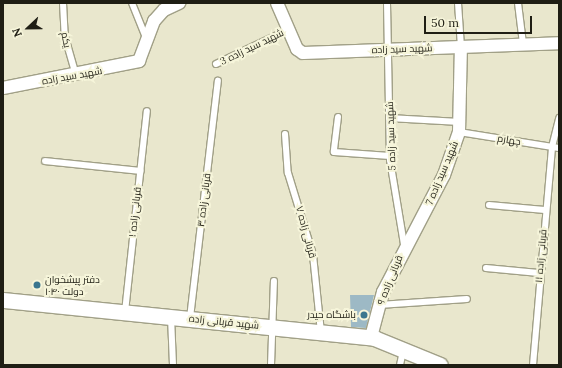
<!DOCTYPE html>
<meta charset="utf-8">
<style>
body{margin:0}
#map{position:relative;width:562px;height:368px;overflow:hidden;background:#e9e7cd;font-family:Lora,Cairo,serif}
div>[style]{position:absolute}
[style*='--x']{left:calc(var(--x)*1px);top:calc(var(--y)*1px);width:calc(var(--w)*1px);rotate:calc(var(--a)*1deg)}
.building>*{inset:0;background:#9db9c5}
.roads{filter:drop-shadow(1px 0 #a1a087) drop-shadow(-1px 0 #a1a087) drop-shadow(0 1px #a1a087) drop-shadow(0 -1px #a1a087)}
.service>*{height:6px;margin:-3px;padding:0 3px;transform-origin:3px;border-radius:3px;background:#fff}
.minor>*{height:12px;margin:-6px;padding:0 6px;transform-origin:6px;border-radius:6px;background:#fff}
.tertiary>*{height:15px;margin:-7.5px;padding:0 7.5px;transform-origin:7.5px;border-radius:7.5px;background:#fff}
.dots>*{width:11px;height:11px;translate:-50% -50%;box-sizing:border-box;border:2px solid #f6f5da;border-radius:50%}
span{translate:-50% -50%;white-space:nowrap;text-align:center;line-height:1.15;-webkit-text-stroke:4px #f6f5da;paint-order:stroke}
.street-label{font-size:10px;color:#1f1e14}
.poi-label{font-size:10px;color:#1f1e14}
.left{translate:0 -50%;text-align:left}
.right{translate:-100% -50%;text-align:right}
.frame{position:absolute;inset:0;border:4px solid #1f1e14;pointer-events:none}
.north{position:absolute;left:8px;top:8px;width:40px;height:40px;-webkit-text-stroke:3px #f6f5da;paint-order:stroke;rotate:248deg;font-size:11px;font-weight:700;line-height:16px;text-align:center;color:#1f1e14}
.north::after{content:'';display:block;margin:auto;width:14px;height:18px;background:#1f1e14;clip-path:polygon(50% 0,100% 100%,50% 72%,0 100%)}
.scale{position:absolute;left:424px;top:16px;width:108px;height:18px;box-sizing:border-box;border:2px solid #1f1e14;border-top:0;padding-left:5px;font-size:12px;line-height:14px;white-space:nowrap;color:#1f1e14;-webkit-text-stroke:3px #f6f5da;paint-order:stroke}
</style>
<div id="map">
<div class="building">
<i style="clip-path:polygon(350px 295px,374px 295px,366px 328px,351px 327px)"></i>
</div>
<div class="roads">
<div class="service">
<i style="--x:63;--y:3;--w:34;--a:87"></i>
<i style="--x:65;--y:37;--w:40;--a:74"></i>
<i style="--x:132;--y:3;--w:40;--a:68"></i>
<i style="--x:387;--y:3;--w:157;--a:88.9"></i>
<i style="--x:390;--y:160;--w:86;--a:80.6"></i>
<i style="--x:458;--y:3;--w:44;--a:86.1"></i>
<i style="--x:518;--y:3;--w:41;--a:83"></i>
<i style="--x:216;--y:64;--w:80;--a:-25.3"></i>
<i style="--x:338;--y:117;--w:35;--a:97"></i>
<i style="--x:334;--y:152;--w:56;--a:4.1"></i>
<i style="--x:389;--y:118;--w:71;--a:3.2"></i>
<i style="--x:459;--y:132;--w:101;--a:9.1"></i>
<i style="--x:285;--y:134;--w:39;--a:86"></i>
<i style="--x:288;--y:173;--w:86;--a:73"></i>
<i style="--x:313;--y:255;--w:77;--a:84.1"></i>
<i style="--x:45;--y:161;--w:96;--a:6"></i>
<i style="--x:489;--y:205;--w:56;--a:5.1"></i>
<i style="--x:486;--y:268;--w:53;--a:5.4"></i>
<i style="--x:379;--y:305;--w:88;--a:-3.9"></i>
<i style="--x:125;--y:312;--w:202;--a:-83.8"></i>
<i style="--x:171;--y:317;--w:48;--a:87.6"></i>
<i style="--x:190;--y:318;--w:239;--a:-83.3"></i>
<i style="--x:271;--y:365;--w:84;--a:-88"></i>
<i style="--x:400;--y:365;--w:14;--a:-78"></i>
<i style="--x:533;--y:365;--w:219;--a:-85"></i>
<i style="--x:552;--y:147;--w:30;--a:-76"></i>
</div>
<div class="minor">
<i style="--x:277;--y:3;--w:50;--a:66.5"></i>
<i style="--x:297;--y:49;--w:7;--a:34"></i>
<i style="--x:303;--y:53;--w:256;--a:-2.2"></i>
<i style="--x:3;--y:88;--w:139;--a:-11.2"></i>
<i style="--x:139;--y:61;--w:43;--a:-69.4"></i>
<i style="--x:154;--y:21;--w:15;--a:-48"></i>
<i style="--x:164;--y:10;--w:17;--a:-25"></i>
<i style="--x:371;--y:337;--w:47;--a:-75.1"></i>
<i style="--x:383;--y:292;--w:132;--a:-62.5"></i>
<i style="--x:444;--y:175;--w:46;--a:-70.8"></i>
<i style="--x:459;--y:132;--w:85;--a:-88.7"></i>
</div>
<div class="tertiary">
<i style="--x:3;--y:300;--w:373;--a:5.8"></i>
<i style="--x:374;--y:338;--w:71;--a:22.2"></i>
</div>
</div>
<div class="dots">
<i style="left:37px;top:285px;background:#3b778f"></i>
<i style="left:364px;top:315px;background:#3b778f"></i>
</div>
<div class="street-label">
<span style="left:66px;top:40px;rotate:79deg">یکم</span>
<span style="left:252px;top:47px;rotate:-26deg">شهید سید زاده 3</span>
<span style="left:402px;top:49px;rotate:-2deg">شهید سید زاده</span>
<span style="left:72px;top:76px;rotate:-10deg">شهید سید زاده</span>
<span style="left:391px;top:136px;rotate:-92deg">شهید سید زاده 5</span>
<span style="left:509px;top:140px;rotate:9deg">چهارم</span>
<span style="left:442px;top:173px;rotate:-67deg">شهید سید زاده 7</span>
<span style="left:204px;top:200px;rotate:-83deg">قربانی زاده ۳</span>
<span style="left:135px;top:212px;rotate:-84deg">قربانی زاده ۱</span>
<span style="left:306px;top:232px;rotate:75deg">قربانی زاده ۷</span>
<span style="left:541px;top:256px;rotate:-85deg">قربانی زاده ۱۱</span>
<span style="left:390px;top:280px;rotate:-68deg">قربانی زاده ۹</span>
<span style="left:224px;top:322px;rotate:6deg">شهید قربانی زاده</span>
</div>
<div class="poi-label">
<span class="left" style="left:45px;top:285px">دفتر پیشخوان<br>دولت ۱۰۴۰</span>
<span class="right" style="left:356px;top:315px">باشگاه حیدر</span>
</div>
<div class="frame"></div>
<div class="north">N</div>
<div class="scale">50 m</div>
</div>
